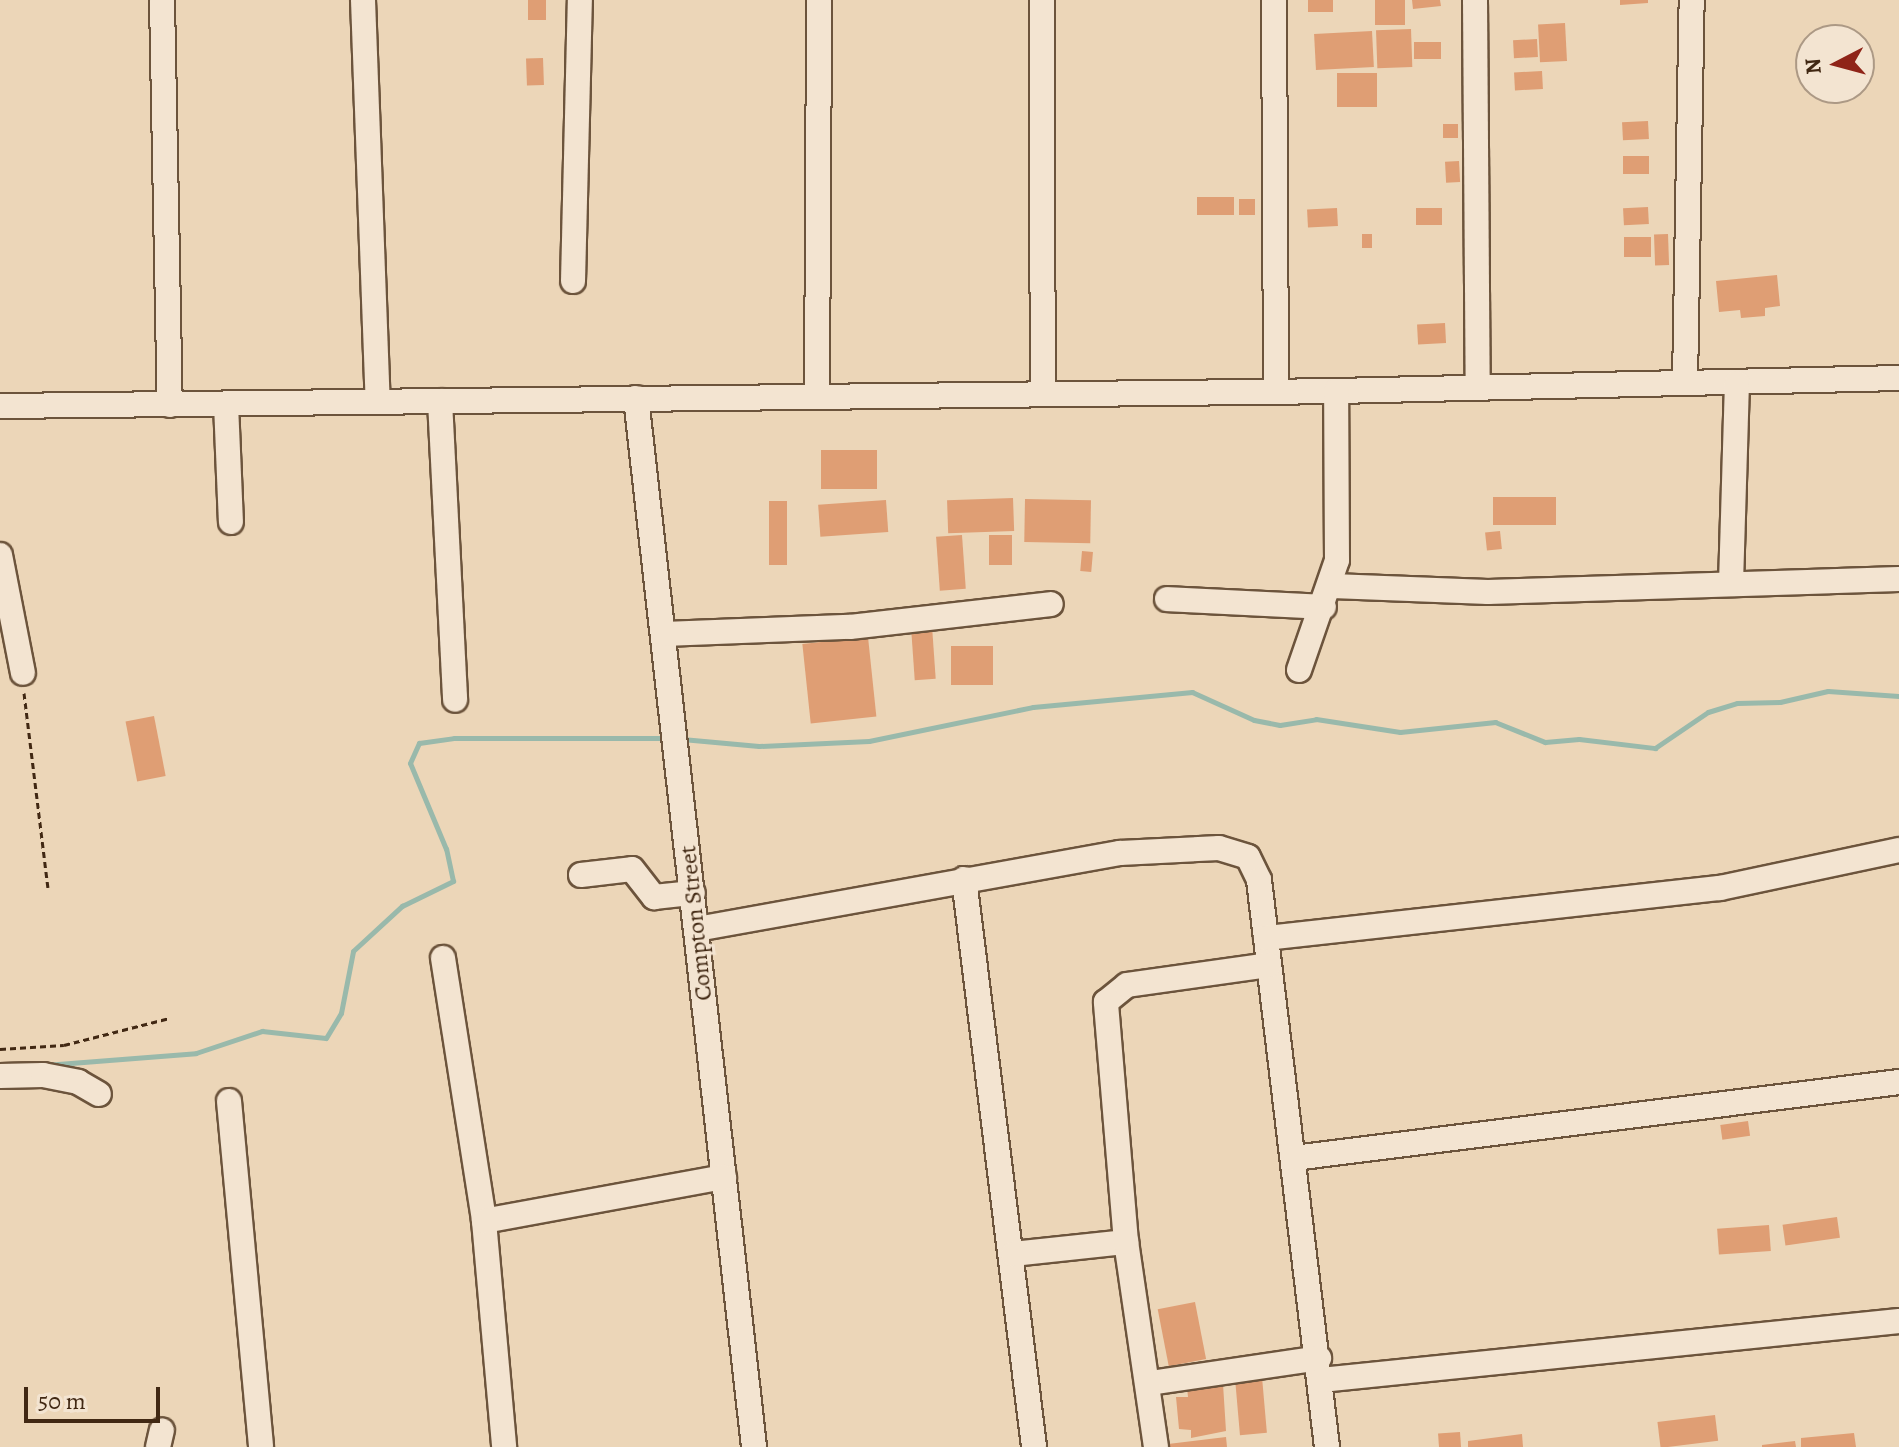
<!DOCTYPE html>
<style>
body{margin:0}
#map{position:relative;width:1899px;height:1447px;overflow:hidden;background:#ecd6b8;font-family:Alegreya,serif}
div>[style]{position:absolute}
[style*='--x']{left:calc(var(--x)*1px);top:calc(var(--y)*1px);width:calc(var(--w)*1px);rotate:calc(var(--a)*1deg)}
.stream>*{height:5px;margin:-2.5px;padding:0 2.5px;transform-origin:2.5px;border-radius:2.5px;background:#99b9ab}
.building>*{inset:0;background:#df9e74;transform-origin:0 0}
.path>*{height:3px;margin-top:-1.5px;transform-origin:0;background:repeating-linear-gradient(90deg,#412813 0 6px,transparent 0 10px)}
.roads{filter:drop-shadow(2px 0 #6c543c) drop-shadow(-2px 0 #6c543c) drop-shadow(0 2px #6c543c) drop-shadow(0 -2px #6c543c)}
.minor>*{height:24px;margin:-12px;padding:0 12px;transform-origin:12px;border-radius:12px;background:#f3e4d1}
span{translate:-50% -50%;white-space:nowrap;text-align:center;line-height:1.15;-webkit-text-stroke:6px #f3e4d1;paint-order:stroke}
.street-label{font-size:24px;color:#412813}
.north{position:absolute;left:1795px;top:24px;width:80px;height:80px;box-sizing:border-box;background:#f3e4d1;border:2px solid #ac9985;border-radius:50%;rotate:264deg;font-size:22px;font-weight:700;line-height:32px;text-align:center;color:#412813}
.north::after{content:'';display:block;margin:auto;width:28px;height:36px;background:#8f2418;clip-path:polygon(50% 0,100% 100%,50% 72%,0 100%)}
.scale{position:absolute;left:24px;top:1387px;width:136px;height:36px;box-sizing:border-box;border:4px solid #412813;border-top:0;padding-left:10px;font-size:24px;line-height:28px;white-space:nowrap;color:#412813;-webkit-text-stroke:6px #f3e4d1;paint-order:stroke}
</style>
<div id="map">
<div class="stream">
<i style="--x:682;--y:739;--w:77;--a:5.2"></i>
<i style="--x:759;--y:746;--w:110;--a:-2.6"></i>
<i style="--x:869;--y:741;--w:167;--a:-11.7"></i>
<i style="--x:1033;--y:707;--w:160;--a:-5.4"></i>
<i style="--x:1192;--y:692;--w:68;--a:24.3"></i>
<i style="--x:1254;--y:720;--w:26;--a:11"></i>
<i style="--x:1280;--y:725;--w:36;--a:-9"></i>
<i style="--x:1316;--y:719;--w:85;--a:8.8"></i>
<i style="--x:1400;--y:732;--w:96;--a:-6"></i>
<i style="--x:1495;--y:722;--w:54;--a:21.8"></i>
<i style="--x:1545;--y:742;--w:34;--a:-5"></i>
<i style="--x:1579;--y:739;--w:77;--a:6.8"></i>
<i style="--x:1655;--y:748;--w:64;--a:-34.2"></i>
<i style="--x:1708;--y:712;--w:30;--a:-17"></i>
<i style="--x:1737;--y:703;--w:43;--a:-1.3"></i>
<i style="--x:1780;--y:702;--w:49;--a:-12.9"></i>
<i style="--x:1828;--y:691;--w:71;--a:4"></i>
<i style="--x:45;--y:1065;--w:151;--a:-4.5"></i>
<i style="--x:196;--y:1053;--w:70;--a:-18.4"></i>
<i style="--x:262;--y:1031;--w:64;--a:6.2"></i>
<i style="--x:326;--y:1038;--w:29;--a:-59"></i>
<i style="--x:341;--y:1013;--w:63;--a:-79"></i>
<i style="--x:353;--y:951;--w:67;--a:-42.6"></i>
<i style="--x:402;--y:906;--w:57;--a:-26.1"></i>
<i style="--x:453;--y:881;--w:33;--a:-102"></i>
<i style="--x:446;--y:849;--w:93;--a:-112.7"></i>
<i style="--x:410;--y:763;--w:22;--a:-66"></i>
<i style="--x:419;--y:743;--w:35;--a:-8"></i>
<i style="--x:454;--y:738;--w:214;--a:0"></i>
</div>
<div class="building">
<i style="left:528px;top:0;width:18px;height:20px"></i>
<i style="left:1308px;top:0;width:25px;height:12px"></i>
<i style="left:1375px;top:0;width:30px;height:25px"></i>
<i style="clip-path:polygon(1412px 0,1440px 0,1441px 6px,1413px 9px)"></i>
<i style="clip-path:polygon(1620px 0,1648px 0,1648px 3px,1620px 5px)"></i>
<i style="left:1565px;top:23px;width:38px;height:27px;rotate:87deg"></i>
<i style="left:1411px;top:29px;width:38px;height:35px;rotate:88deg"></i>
<i style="left:1372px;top:31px;width:36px;height:58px;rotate:87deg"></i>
<i style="left:1537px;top:39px;width:18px;height:24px;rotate:87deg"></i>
<i style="left:1441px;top:42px;width:17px;height:27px;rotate:90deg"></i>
<i style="left:543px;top:58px;width:27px;height:17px;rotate:88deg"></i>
<i style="left:1542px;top:71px;width:18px;height:28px;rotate:87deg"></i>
<i style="left:1337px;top:73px;width:40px;height:34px"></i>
<i style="left:1648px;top:121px;width:18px;height:26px;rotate:87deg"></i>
<i style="left:1458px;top:124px;width:14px;height:15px;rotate:90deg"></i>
<i style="left:1623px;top:156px;width:26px;height:18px"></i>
<i style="left:1459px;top:161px;width:21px;height:14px;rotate:87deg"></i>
<i style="left:1234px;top:197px;width:18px;height:37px;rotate:90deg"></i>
<i style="left:1239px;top:199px;width:16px;height:16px"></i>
<i style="left:1648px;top:207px;width:17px;height:25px;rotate:87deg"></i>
<i style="left:1337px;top:208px;width:18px;height:30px;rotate:87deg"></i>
<i style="left:1442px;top:208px;width:17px;height:26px;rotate:90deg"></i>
<i style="left:1362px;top:234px;width:10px;height:14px"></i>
<i style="left:1668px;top:234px;width:31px;height:14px;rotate:88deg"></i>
<i style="left:1651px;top:237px;width:20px;height:27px;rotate:90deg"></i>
<i style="clip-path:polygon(1777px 275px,1780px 306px,1765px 308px,1765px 316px,1741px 318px,1740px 310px,1719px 312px,1716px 281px)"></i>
<i style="left:1445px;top:323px;width:20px;height:28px;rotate:87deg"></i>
<i style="left:821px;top:450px;width:56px;height:39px"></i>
<i style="left:1493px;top:497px;width:63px;height:28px"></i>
<i style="left:1013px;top:498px;width:33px;height:66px;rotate:88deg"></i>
<i style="left:1025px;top:499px;width:66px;height:43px;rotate:1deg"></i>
<i style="left:886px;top:500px;width:32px;height:68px;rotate:86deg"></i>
<i style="left:769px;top:501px;width:18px;height:64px"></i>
<i style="left:1500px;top:531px;width:18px;height:15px;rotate:84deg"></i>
<i style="left:962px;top:535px;width:54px;height:26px;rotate:86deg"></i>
<i style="left:989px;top:535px;width:23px;height:30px"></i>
<i style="left:1082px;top:551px;width:11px;height:20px;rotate:5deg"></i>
<i style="left:932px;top:626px;width:53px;height:21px;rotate:86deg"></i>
<i style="left:868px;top:637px;width:80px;height:66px;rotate:84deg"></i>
<i style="left:951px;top:646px;width:42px;height:39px"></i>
<i style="left:154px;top:716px;width:61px;height:29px;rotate:79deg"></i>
<i style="left:1748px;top:1121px;width:15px;height:28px;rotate:82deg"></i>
<i style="left:1837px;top:1217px;width:21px;height:55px;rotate:82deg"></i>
<i style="left:1769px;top:1225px;width:26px;height:52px;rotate:86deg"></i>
<i style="left:1195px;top:1302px;width:58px;height:38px;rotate:79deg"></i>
<i style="left:1262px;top:1377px;width:56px;height:27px;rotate:85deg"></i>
<i style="clip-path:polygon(1223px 1384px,1226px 1431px,1191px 1438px,1191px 1430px,1179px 1429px,1176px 1397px,1188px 1397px,1187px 1387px)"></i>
<i style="left:1715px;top:1415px;width:26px;height:58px;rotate:83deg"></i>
<i style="left:1460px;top:1432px;width:15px;height:22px;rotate:86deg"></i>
<i style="clip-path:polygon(1854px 1433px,1856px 1447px,1801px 1447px,1801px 1438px)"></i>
<i style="clip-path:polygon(1522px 1434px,1523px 1447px,1468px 1447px,1468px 1441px)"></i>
<i style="clip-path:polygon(1226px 1437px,1227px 1447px,1168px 1447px,1168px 1444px)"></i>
<i style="clip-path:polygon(1795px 1441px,1796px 1447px,1762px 1447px,1762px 1445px)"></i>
</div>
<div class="path">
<i style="--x:24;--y:693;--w:196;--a:83"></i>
<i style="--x:0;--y:1049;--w:64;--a:-3.6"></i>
<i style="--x:64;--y:1045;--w:109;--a:-14.3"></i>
</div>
<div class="roads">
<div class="minor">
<i style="--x:162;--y:0;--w:405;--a:88.9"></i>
<i style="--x:363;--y:0;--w:402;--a:87.9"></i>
<i style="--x:1042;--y:0;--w:394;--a:89.9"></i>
<i style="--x:1274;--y:0;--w:392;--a:89.7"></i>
<i style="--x:1475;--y:0;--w:384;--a:89.6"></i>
<i style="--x:573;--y:281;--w:281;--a:-88.6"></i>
<i style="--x:1685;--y:383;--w:383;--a:-89"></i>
<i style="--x:817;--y:397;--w:397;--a:-89.7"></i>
<i style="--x:636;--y:398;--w:1056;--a:83.58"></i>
<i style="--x:440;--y:401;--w:299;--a:87.1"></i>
<i style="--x:226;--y:404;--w:118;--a:87.6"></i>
<i style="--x:0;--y:406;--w:1336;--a:-0.64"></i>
<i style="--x:1336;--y:391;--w:563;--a:-1.32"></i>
<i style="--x:0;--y:555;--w:120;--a:79"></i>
<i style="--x:1731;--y:584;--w:201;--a:-88.3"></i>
<i style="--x:1332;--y:586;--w:156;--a:2.2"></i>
<i style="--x:1488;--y:592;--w:411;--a:-1.8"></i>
<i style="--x:1167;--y:599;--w:157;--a:2.9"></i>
<i style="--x:664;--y:634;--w:186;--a:-2.2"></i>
<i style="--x:850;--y:627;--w:202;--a:-6.5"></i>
<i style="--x:1299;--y:670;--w:116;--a:-70.9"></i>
<i style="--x:1337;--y:560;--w:169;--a:-90.3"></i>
<i style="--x:581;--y:875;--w:51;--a:-6.7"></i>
<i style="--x:632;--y:869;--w:36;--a:52"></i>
<i style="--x:654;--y:897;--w:39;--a:-6"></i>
<i style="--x:964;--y:879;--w:572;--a:82.97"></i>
<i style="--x:697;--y:929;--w:430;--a:-10.2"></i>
<i style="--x:1120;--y:853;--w:99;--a:-2.9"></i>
<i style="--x:1219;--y:848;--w:30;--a:17"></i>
<i style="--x:1248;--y:857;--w:25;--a:64"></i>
<i style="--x:1259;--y:880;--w:571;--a:83.16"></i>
<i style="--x:1266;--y:938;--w:457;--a:-6.3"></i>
<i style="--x:1720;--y:888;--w:183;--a:-12"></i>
<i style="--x:443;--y:958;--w:266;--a:81.1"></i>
<i style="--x:484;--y:1221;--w:227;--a:84.9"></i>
<i style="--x:0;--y:1076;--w:43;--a:-1.3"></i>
<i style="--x:43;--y:1075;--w:36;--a:11"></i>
<i style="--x:78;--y:1082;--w:24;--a:30"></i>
<i style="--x:229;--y:1101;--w:347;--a:84.7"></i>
<i style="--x:1294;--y:1158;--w:610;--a:-7.16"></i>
<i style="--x:484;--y:1221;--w:244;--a:-10.4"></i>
<i style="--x:1013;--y:1254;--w:114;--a:-6.1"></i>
<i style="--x:1321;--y:1380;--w:581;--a:-5.83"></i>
<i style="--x:1150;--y:1383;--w:171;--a:-8.4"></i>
<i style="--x:158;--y:1447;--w:17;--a:-77"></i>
<i style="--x:1156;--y:1447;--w:207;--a:-98.3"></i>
<i style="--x:1126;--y:1242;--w:241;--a:-94.8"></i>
<i style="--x:1106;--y:1002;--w:27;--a:-39"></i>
<i style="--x:1127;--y:985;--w:143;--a:-8"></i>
</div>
</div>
<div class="street-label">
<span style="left:696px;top:923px;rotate:-96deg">Compton Street</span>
</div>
<div class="north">N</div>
<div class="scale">50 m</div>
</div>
